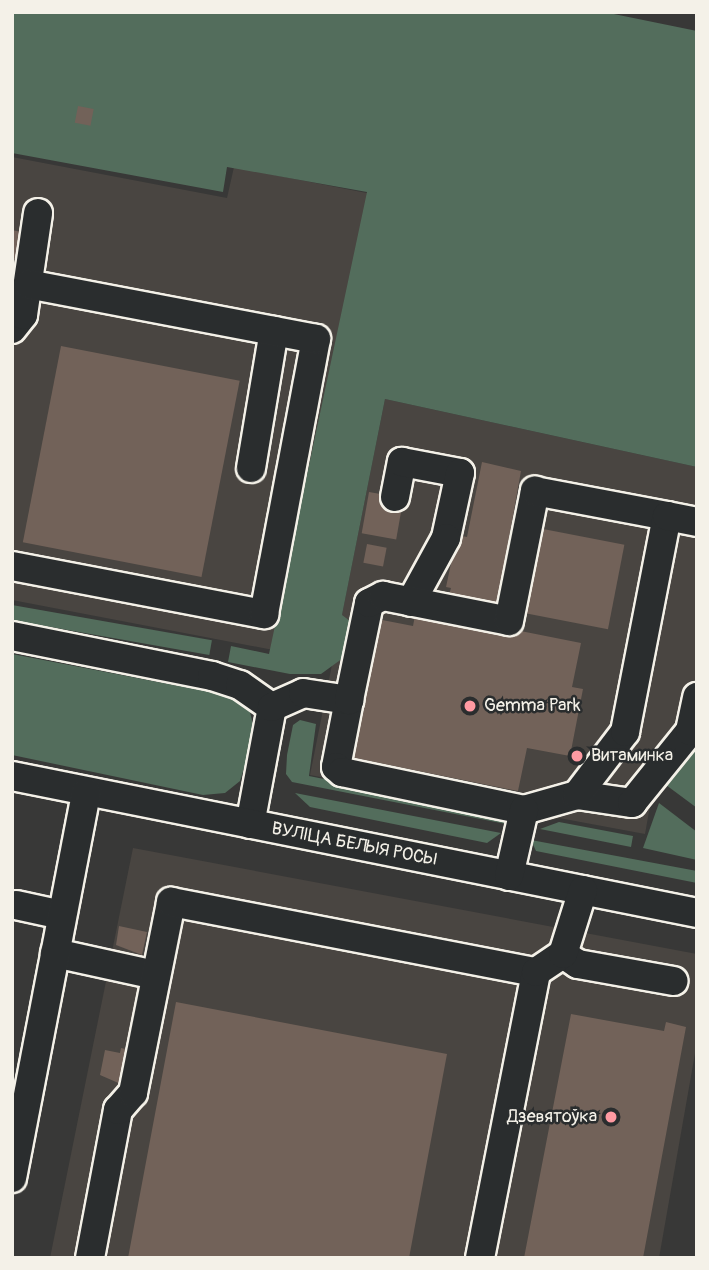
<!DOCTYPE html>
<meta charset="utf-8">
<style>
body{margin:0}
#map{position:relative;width:709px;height:1270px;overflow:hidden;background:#383837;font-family:Pangolin,sans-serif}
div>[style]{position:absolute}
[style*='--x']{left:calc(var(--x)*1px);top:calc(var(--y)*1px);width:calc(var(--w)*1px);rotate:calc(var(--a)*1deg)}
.built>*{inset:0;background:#494541}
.green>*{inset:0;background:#536d5c;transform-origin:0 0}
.building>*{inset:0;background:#726259;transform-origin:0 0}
.roads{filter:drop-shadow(2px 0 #f4f1e8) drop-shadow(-2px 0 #f4f1e8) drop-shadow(0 2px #f4f1e8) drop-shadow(0 -2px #f4f1e8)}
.minor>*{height:28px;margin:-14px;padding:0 14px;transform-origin:14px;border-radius:14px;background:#2a2d2e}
.dots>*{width:19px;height:19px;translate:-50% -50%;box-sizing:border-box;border:4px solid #2a2d2e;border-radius:50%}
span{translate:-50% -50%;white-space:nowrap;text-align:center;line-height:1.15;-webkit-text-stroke:5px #2a2d2e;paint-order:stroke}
.poi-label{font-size:18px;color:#f4f1e8}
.left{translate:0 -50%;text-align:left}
.right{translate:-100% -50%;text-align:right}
.street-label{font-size:18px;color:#f4f1e8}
.frame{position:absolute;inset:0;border:14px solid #f4f1e8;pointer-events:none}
</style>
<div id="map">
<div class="built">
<i style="clip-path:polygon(12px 157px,227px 198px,234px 167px,377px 195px,289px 653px,12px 600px)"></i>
<i style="clip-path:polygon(385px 399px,697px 467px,697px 744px,650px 806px,645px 834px,559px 818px,547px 821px,310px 775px)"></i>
<i style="clip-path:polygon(133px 848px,697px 954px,697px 1042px,659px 1258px,50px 1258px)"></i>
</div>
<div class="green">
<i style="clip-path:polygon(12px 12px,604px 12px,697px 31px,697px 467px,385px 399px,342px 615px,354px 624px,343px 658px,321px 674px,290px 674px,228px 662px,231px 646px,269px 654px,367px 192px,227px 167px,223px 192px,12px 153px)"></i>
<i style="left:12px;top:605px;width:203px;height:15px;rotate:10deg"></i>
<i style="clip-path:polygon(12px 654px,231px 696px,250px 712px,255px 733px,240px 781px,225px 793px,203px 795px,12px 755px)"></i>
<i style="clip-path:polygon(300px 720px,316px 724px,309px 776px,509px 816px,506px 824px,292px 782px,286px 774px,287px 755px,293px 725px)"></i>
<i style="clip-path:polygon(697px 744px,697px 808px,666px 785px)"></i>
<i style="clip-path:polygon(295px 793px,501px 833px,487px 843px,310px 807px)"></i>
<i style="clip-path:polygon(659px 803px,697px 832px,697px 860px,643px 848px)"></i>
<i style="clip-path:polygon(559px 822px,633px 836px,631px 847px,540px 829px)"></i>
<i style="clip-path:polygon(531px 840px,697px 871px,697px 883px,536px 851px)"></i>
</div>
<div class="building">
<i style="left:78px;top:106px;width:16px;height:17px;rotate:11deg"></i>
<i style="clip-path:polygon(12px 230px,26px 233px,21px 260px,12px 259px)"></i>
<i style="left:61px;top:346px;width:182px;height:200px;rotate:11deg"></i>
<i style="clip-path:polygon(482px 462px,521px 471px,497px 605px,449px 595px,451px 588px,446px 587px,457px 535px,467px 537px)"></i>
<i style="left:369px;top:492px;width:35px;height:42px;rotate:10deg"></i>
<i style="left:538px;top:528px;width:88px;height:86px;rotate:11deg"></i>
<i style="left:367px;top:544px;width:20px;height:19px;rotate:11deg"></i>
<i style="clip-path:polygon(416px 610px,581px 643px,572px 687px,583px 689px,570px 756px,527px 748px,518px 791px,349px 757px,377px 619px,413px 626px)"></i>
<i style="clip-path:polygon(119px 926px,147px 932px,142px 955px,116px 945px)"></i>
<i style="clip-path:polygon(176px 1002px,447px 1054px,409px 1258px,128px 1258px)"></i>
<i style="clip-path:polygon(571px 1014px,664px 1031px,666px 1022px,686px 1027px,643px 1258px,524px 1258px)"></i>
<i style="clip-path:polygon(121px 1048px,130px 1050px,123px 1085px,100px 1075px,105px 1050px,120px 1053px)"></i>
</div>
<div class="roads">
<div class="minor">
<i style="--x:12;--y:329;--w:18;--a:-52"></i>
<i style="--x:23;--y:315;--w:103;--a:-81.6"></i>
<i style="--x:251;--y:468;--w:139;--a:-80.5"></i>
<i style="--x:395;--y:497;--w:36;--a:-79"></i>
<i style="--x:402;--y:462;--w:59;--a:10.7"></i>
<i style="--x:460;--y:473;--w:66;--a:102.2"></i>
<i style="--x:446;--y:538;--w:73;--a:118.7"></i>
<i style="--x:12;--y:566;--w:257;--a:10.8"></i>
<i style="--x:264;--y:614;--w:280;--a:-79.3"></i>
<i style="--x:316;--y:339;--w:293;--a:-169.2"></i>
<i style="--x:12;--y:636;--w:204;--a:11.3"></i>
<i style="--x:212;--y:676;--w:29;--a:18"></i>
<i style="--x:240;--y:685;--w:39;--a:35"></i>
<i style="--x:272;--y:707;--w:119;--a:100.6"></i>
<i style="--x:349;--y:700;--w:68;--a:101"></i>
<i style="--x:336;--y:767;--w:8;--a:40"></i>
<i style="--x:342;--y:772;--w:186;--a:11.8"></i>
<i style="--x:524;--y:810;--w:55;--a:-15.8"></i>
<i style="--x:577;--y:795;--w:56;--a:8.3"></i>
<i style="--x:632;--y:803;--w:92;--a:-51.1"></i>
<i style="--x:690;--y:731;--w:35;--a:-78"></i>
<i style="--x:272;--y:707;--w:34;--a:-24"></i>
<i style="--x:303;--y:693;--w:47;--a:8.7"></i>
<i style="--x:349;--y:700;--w:99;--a:-78.3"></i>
<i style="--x:369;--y:603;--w:16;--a:-27"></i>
<i style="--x:383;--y:596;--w:128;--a:11.2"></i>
<i style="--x:509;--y:621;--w:133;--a:-78.7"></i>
<i style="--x:535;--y:491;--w:134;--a:10.7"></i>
<i style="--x:12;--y:776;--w:699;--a:11.31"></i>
<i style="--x:577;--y:795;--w:79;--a:-52.7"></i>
<i style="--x:625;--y:732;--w:220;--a:-79"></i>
<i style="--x:667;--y:516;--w:31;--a:11"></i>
<i style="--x:509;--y:876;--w:68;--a:-77.2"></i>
<i style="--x:16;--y:905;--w:47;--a:12.3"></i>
<i style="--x:55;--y:953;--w:102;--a:12.4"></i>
<i style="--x:563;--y:954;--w:18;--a:34"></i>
<i style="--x:578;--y:964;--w:97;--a:10.1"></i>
<i style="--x:12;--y:1178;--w:393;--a:-79.1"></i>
<i style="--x:90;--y:1258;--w:151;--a:-79.3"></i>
<i style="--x:118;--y:1110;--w:23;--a:-49"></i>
<i style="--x:133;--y:1093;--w:195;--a:-78.7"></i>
<i style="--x:171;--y:902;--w:372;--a:10.9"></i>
<i style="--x:480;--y:1258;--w:291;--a:-78.9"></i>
<i style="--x:536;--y:972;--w:32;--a:-34"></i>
<i style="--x:563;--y:954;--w:67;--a:-72.6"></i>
</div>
</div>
<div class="dots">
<i style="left:470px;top:706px;background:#ff9aa2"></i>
<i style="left:577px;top:756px;background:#ff9aa2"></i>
<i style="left:611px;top:1117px;background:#ff9aa2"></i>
</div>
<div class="poi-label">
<span class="left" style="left:484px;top:706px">Gemma Park</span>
<span class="left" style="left:591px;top:756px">Витаминка</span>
<span class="right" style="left:597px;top:1117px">Дзевятоўка</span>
</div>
<div class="street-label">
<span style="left:354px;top:845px;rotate:11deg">ВУЛІЦА БЕЛЫЯ РОСЫ</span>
</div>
<div class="frame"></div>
</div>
